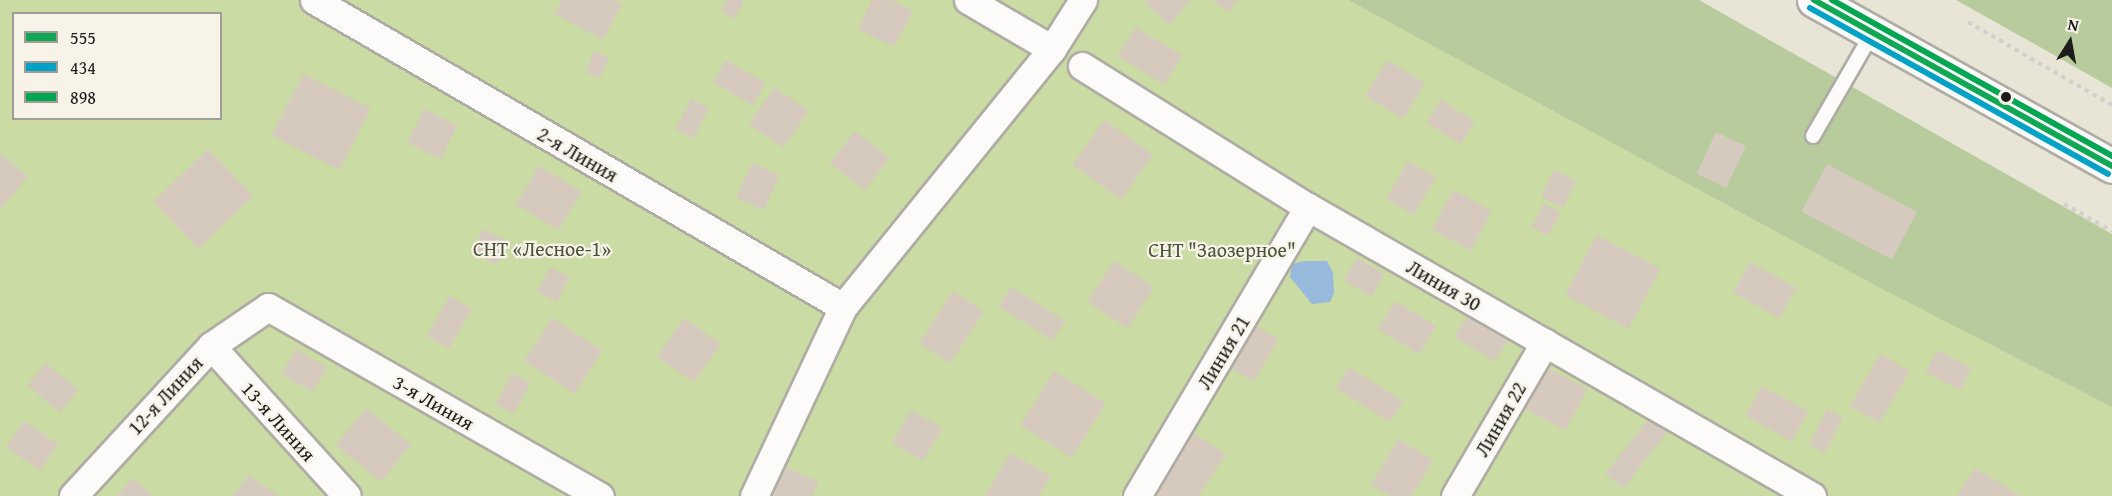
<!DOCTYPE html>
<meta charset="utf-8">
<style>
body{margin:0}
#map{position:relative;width:2112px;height:496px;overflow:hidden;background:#e8e4d6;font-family:"Gentium Book Plus",serif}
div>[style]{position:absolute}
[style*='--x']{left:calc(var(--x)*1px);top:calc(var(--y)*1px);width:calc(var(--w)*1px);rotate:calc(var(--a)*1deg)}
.green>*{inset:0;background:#cbdba4}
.forest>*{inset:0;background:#b7cb9c}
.water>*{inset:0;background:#96b9dc}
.building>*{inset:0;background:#d6cabf;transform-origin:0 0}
.path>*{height:4px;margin-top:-2px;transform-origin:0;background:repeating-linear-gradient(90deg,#d1d0cc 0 4.5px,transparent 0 9px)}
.roads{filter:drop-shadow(2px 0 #afaca4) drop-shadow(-2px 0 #afaca4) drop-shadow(0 2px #afaca4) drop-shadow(0 -2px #afaca4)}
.service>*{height:14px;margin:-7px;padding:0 7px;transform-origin:7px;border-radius:7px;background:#fcfbf9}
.minor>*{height:27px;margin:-13.5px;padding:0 13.5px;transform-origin:13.5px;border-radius:13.5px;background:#fcfbf9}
.primary>*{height:33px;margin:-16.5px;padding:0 16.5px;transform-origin:16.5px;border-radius:16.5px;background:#fcfbf9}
.bus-1>*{height:6px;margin:-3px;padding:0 3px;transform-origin:3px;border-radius:3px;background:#10a855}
.bus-2>*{height:6px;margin:-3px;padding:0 3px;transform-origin:3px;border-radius:3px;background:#01a2c5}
.bus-3>*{height:6px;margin:-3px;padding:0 3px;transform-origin:3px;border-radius:3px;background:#00a651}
.dots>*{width:16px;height:16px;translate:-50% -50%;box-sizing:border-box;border:3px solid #f7f3e8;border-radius:50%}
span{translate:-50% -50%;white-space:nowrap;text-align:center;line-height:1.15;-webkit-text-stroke:4.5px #f7f3e8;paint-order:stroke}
.street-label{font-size:20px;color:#1c1c1c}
.park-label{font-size:20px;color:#4a5339}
.legend{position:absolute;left:12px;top:12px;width:210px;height:108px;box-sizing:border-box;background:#f7f3e8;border:2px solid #9f9d96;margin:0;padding:8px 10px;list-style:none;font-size:18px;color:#1c1c1c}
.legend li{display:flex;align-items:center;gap:12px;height:30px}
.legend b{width:30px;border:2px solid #9f9d96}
.north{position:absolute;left:2040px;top:12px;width:60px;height:60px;-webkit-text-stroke:4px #f7f3e8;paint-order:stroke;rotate:11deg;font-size:16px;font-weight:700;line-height:24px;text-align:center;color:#1c1c1c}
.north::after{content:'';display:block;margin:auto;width:21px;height:27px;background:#1c1c1c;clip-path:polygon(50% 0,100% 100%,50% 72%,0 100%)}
</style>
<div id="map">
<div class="green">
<i style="clip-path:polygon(evenodd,0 0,1348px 0,1880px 288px,2112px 407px,2112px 496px,0 496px,0 0,14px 14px,220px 14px,220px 118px,14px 118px,14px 14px)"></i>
</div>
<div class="forest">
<i style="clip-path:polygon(1348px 0,1699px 0,2112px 234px,2112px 407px,1880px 288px)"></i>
<i style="clip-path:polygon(1956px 0,2112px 0,2112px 88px,2031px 42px)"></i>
</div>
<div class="water">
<i style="clip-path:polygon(1305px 261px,1327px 261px,1333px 273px,1334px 293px,1330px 302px,1312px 304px,1290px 277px,1292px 264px)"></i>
</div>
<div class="building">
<i style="clip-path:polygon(562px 0,614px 0,622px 4px,603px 40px,555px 14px)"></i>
<i style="clip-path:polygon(727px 0,744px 0,735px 19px,721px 12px)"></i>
<i style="clip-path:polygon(872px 0,892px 0,913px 11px,894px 47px,858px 29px)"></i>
<i style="clip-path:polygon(1148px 0,1190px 0,1170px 25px,1145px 4px)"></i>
<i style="clip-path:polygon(1212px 0,1237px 0,1229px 12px)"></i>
<i style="left:1135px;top:27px;width:55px;height:34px;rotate:31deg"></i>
<i style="left:594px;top:51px;width:16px;height:23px;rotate:22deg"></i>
<i style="left:726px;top:60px;width:46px;height:26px;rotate:30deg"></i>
<i style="left:1387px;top:60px;width:44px;height:42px;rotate:31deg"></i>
<i style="left:303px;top:74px;width:76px;height:69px;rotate:27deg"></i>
<i style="left:774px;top:87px;width:42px;height:45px;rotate:34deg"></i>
<i style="left:691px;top:99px;width:20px;height:34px;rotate:27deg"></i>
<i style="left:1441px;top:100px;width:40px;height:27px;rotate:32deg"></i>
<i style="left:424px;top:109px;width:37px;height:38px;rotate:26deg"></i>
<i style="left:1104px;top:120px;width:60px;height:55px;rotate:35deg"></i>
<i style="left:855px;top:131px;width:44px;height:41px;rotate:38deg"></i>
<i style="left:1716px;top:132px;width:33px;height:46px;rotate:25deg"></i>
<i style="left:208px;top:149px;width:65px;height:76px;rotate:46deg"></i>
<i style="clip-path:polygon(0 153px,28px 177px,0 210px)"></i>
<i style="left:1408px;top:161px;width:32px;height:44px;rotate:30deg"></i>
<i style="left:752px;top:163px;width:30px;height:38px;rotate:24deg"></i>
<i style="left:1827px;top:164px;width:102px;height:54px;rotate:28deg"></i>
<i style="left:539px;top:166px;width:50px;height:45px;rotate:31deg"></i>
<i style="left:1554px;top:170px;width:25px;height:30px;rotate:26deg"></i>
<i style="left:1453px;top:190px;width:44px;height:45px;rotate:28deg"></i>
<i style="left:1544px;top:203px;width:19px;height:27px;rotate:28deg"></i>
<i style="left:483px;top:229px;width:28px;height:26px;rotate:26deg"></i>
<i style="left:1597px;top:235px;width:72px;height:68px;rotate:28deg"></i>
<i style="left:1357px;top:258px;width:32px;height:26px;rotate:30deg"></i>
<i style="left:1114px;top:261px;width:48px;height:49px;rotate:33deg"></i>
<i style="left:1750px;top:262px;width:53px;height:35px;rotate:29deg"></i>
<i style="left:550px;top:267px;width:22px;height:28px;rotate:27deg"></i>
<i style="left:1011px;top:287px;width:64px;height:23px;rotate:32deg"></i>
<i style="left:953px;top:291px;width:37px;height:62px;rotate:33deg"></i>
<i style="left:449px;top:296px;width:26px;height:46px;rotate:29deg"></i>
<i style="left:1395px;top:301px;width:48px;height:33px;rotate:31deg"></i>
<i style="left:1469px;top:313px;width:47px;height:28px;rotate:31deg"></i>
<i style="left:552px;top:318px;width:60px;height:51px;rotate:33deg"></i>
<i style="left:684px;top:318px;width:45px;height:47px;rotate:35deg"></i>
<i style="left:1249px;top:322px;width:34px;height:49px;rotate:30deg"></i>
<i style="left:296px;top:349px;width:36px;height:29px;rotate:30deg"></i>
<i style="left:1937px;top:350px;width:39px;height:25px;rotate:27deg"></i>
<i style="left:1880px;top:354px;width:34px;height:60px;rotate:30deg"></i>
<i style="left:46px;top:363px;width:42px;height:29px;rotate:40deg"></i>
<i style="left:1349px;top:367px;width:64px;height:25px;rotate:32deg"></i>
<i style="left:1546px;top:367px;width:47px;height:47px;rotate:28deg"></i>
<i style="left:1054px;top:371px;width:61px;height:64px;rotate:32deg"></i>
<i style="left:512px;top:373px;width:21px;height:35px;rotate:28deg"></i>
<i style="left:1762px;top:386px;width:53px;height:34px;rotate:29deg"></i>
<i style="left:366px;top:408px;width:58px;height:48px;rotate:39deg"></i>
<i style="left:1827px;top:409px;width:18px;height:40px;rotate:27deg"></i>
<i style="left:911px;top:410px;width:36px;height:38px;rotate:30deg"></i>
<i style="left:1652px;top:414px;width:23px;height:76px;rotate:38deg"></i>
<i style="left:24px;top:421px;width:41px;height:32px;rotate:34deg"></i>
<i style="clip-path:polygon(1190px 431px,1226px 454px,1199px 496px,1160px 496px,1152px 491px)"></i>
<i style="clip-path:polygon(1398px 439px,1433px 460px,1412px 496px,1391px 496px,1371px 485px)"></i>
<i style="clip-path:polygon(1010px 453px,1051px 476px,1039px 496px,985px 496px)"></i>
<i style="clip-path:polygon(787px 467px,819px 482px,812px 496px,772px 496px)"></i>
<i style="clip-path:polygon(1975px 468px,2021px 496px,1957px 496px)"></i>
<i style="clip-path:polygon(249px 475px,279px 496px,233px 496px)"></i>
<i style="clip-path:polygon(132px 478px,153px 496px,117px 496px)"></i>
</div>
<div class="path">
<i style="--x:1968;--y:22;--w:166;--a:30"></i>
<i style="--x:2064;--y:204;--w:55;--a:29.4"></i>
</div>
<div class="roads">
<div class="service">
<i style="--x:1813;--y:136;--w:118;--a:-60"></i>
</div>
<div class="minor">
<i style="--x:314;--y:0;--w:612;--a:30.13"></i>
<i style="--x:968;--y:0;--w:97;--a:30.3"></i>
<i style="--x:1082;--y:66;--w:266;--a:32"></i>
<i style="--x:1308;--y:207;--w:581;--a:29.83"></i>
<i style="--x:211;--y:346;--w:202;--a:47.8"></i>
<i style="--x:73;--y:496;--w:204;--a:-47.4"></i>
<i style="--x:211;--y:346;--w:69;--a:-34.4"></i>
<i style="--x:268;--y:307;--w:382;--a:29.7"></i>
<i style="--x:754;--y:496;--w:209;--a:-64.8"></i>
<i style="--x:843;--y:307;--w:332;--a:-51"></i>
<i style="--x:1052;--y:49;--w:58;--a:-57.7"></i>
<i style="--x:1137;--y:496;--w:336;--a:-59.4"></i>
<i style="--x:1455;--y:496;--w:178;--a:-59.7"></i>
</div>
<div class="primary">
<i style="--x:1814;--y:0;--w:341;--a:29.1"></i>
</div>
</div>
<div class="bus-1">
<i style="--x:1814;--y:0;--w:341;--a:29.1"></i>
</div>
<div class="bus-2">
<i style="--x:1810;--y:8;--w:341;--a:29.1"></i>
</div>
<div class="bus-3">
<i style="--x:1832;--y:0;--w:321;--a:29.1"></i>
</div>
<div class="dots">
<i style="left:2006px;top:97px;background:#1c1c1c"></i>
</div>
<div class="street-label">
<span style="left:578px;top:154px;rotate:30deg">2-я Линия</span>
<span style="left:1444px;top:285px;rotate:30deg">Линия 30</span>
<span style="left:1223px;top:352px;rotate:-59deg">Линия 21</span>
<span style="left:165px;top:395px;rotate:-47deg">12-я Линия</span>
<span style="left:434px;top:402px;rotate:30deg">3-я Линия</span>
<span style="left:1500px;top:419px;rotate:-60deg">Линия 22</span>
<span style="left:279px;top:421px;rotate:48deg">13-я Линия</span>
</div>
<div class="park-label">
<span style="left:542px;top:248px">СНТ «Лесное-1»</span>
<span style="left:1222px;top:249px">СНТ "Заозерное"</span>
</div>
<ul class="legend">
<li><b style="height:8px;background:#10a855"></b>555</li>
<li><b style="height:8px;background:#01a2c5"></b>434</li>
<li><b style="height:8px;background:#00a651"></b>898</li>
</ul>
<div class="north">N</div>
</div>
